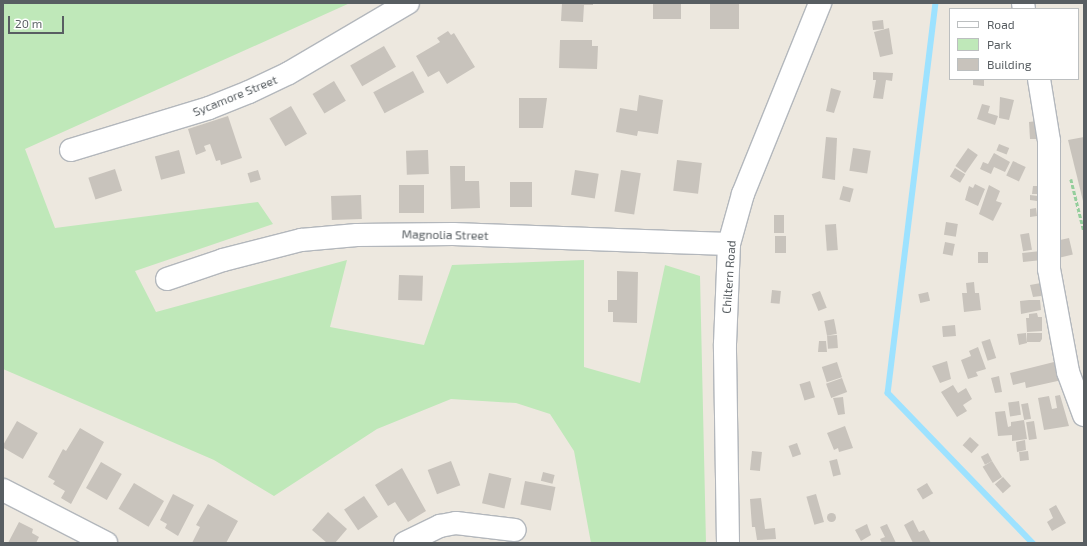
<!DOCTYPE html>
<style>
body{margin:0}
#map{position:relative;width:1087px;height:546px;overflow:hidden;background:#ede8df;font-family:"Exo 2",sans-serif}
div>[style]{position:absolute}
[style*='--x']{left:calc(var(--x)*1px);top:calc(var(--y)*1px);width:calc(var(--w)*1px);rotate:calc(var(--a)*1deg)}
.green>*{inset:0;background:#bfe8b9}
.stream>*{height:5.5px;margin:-2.75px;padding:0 2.75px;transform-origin:2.75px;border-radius:2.75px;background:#9de2ff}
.building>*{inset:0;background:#c8c3bc;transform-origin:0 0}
.round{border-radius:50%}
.path>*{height:2.5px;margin-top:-1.25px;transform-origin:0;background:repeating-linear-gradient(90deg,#94ce9c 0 4px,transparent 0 6px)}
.roads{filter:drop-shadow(1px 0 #b3b7bc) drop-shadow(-1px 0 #b3b7bc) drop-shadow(0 1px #b3b7bc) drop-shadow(0 -1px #b3b7bc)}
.minor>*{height:22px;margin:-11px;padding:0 11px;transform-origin:11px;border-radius:11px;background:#fff}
span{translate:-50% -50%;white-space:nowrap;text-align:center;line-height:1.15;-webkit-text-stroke:4px #fff;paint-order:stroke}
.street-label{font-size:12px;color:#585e62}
.frame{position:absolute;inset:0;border:4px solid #585e62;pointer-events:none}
.legend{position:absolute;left:949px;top:8px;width:130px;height:72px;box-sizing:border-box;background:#fff;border:1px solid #bcbfc0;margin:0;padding:5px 7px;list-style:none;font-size:12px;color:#585e62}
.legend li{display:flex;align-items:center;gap:8px;height:20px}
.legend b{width:20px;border:1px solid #bcbfc0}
.scale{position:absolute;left:8px;top:16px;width:56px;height:18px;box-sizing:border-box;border:2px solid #585e62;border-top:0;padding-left:5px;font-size:12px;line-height:14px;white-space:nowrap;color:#585e62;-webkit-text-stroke:3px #fff;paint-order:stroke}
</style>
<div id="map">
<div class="green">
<i style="clip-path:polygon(3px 3px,350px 3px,25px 149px,55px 228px,258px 202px,273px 224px,135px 271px,156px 312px,347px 260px,330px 327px,424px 345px,452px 265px,584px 260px,584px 367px,640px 383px,665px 265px,700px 276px,706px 543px,591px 543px,574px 451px,550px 414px,516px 403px,451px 399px,377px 429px,274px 496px,214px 460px,3px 369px)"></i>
</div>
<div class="stream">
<i style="--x:936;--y:3;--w:393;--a:97"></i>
<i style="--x:888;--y:393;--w:209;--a:46"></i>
</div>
<div class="building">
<i style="clip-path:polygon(562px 3px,593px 3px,593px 5px,584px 5px,583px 22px,561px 21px)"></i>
<i style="left:653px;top:3px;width:28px;height:16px"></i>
<i style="left:710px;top:3px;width:29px;height:26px"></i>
<i style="left:883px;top:20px;width:9px;height:11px;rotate:84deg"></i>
<i style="clip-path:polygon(889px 28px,893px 54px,880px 57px,874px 32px)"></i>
<i style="clip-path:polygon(448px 31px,451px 35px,454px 33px,475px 67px,447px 84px,439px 71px,428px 77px,416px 56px,440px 42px,437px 38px)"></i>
<i style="clip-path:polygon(560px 40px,592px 40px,592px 46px,598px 46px,597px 69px,559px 68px)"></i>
<i style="left:384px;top:46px;width:24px;height:39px;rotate:60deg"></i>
<i style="left:413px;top:71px;width:24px;height:45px;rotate:62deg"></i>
<i style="clip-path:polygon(873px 72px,893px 73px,892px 81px,886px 80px,883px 99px,873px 98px,876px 80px,873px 80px)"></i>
<i style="clip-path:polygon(973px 79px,984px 79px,984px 86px,973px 85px)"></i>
<i style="left:334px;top:81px;width:23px;height:25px;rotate:59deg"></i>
<i style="clip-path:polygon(831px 88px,841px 91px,834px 113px,826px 111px)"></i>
<i style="clip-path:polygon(639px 95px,663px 100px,658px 134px,638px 131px,637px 136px,616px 132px,620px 108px,637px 111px)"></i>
<i style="clip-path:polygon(1000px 97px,1014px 100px,1009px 120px,999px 118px)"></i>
<i style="clip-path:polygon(519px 98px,547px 98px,543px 128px,519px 128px)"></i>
<i style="clip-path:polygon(982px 104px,990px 106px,988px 113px,998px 116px,995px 125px,977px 119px)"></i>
<i style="left:291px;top:106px;width:32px;height:25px;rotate:60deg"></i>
<i style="clip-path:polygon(228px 116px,242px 158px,221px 165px,220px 160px,216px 161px,210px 144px,204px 146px,206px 151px,196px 155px,188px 129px)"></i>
<i style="clip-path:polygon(1037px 121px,1039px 139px,1030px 139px,1029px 122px)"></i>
<i style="clip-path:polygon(826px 137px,837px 138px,835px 180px,822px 178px)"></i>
<i style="clip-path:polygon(1084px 137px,1084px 200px,1083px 201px,1068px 140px)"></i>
<i style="left:999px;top:144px;width:11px;height:7px;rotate:22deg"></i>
<i style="left:853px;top:148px;width:18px;height:23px;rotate:9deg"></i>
<i style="left:968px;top:148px;width:12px;height:22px;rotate:35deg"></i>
<i style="left:179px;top:150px;width:24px;height:25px;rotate:75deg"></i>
<i style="left:428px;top:150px;width:24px;height:22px;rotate:88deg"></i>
<i style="clip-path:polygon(994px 153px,1010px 162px,1005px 172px,994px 167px,991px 174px,980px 169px,983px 162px,988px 164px)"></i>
<i style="left:677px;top:160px;width:25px;height:31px;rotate:7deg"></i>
<i style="left:1013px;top:161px;width:14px;height:16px;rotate:25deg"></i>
<i style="clip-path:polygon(450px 166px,465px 166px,465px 181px,479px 181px,480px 208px,451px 209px)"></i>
<i style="left:955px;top:168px;width:12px;height:10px;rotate:31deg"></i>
<i style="left:115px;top:169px;width:23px;height:28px;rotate:72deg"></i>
<i style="left:258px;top:170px;width:10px;height:11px;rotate:73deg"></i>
<i style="left:575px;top:170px;width:24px;height:25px;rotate:9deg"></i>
<i style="left:621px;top:170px;width:20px;height:42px;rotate:9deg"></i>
<i style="left:510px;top:182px;width:22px;height:25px"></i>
<i style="clip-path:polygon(975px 184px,985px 189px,978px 206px,965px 200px,969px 186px,973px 188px)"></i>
<i style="left:399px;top:185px;width:25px;height:28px"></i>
<i style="clip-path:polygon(989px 185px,1000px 191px,996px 201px,1002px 203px,993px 221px,979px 214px)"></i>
<i style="left:843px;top:186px;width:11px;height:14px;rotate:15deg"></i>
<i style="clip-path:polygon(1033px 186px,1040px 186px,1039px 194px,1032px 194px)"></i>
<i style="left:361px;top:195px;width:24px;height:30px;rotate:88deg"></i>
<i style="clip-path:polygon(1030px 195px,1038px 196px,1037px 201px,1030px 200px)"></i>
<i style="clip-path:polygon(1036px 208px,1037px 216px,1030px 217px,1030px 209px)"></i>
<i style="left:774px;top:215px;width:10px;height:18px"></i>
<i style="left:946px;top:222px;width:12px;height:13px;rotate:9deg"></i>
<i style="left:836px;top:224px;width:26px;height:11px;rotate:86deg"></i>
<i style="left:1029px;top:233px;width:17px;height:9px;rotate:80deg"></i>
<i style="left:775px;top:236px;width:11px;height:17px"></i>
<i style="left:1069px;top:238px;width:17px;height:16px;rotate:77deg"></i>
<i style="left:945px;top:242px;width:10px;height:12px;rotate:11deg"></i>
<i style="left:1041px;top:251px;width:9px;height:19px;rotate:84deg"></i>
<i style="left:978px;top:252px;width:10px;height:11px"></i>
<i style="clip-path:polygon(617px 271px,638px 272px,637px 323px,613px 322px,613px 312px,608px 312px,608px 300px,617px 300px)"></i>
<i style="left:399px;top:275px;width:24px;height:25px;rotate:2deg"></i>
<i style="clip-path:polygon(974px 282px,975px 293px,979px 293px,981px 310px,964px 312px,962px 293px,967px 293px,966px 283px)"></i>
<i style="clip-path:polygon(1041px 283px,1041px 296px,1033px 297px,1030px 285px)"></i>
<i style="left:772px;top:290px;width:9px;height:13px;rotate:6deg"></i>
<i style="left:820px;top:291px;width:18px;height:9px;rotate:68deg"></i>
<i style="left:928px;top:292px;width:9px;height:10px;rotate:77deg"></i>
<i style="clip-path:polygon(1029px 300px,1040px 300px,1041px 310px,1021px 314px,1020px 301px)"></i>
<i style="clip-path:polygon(1037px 313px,1038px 317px,1042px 317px,1042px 331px,1027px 332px,1026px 318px,1029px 318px,1029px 314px)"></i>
<i style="left:834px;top:319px;width:15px;height:10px;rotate:79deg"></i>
<i style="left:955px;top:325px;width:11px;height:13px;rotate:85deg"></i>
<i style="clip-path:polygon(1026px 333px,1027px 343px,1019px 345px,1017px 334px)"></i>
<i style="clip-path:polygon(1027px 333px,1042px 333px,1042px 339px,1040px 342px,1027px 342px)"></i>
<i style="left:837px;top:335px;width:13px;height:10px;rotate:86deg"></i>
<i style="left:990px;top:339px;width:20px;height:9px;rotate:72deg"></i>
<i style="clip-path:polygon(819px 341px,826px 341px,827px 352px,818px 352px)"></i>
<i style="clip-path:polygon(978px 347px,986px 369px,976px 372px,978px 376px,968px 379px,961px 360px,971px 356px,969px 351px)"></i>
<i style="clip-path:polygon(947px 361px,951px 379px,940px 383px,932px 366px)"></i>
<i style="clip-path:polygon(1058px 361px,1062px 380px,1026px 388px,1025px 382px,1013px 385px,1010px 373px)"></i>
<i style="left:837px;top:362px;width:16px;height:16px;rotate:72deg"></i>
<i style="clip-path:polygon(999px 376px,1002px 392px,995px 393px,991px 378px)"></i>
<i style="left:842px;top:378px;width:15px;height:17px;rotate:70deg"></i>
<i style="left:810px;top:381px;width:17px;height:11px;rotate:73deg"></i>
<i style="clip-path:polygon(953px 385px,958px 393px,966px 388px,972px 399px,963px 405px,967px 411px,957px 417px,941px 392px)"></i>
<i style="clip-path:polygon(1060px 395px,1069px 426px,1044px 430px,1038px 398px,1049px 396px,1052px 409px,1057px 408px,1055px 396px)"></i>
<i style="clip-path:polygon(843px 397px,845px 414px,838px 415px,833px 398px)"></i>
<i style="left:1019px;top:401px;width:14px;height:11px;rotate:82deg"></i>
<i style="left:1028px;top:403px;width:16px;height:7px;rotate:79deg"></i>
<i style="clip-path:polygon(1005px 411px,1008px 427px,1011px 426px,1011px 422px,1024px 420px,1027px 439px,1012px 441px,1012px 435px,998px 436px,995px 412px)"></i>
<i style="left:17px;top:421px;width:24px;height:30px;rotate:30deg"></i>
<i style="left:1034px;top:421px;width:18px;height:8px;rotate:81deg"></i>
<i style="clip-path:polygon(845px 426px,853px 448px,839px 452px,838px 448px,834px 450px,827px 433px)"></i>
<i style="clip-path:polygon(80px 428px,104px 442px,71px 504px,61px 498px,65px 491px,53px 484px,55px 481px,48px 477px,63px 449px,66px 451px)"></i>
<i style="left:970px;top:437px;width:12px;height:11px;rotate:42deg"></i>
<i style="clip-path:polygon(1025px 440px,1026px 450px,1017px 452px,1016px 442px)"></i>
<i style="left:797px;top:443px;width:12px;height:9px;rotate:70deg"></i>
<i style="left:752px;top:451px;width:10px;height:19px;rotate:6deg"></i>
<i style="left:1028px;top:451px;width:9px;height:9px;rotate:84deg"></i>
<i style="left:988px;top:453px;width:9px;height:8px;rotate:63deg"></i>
<i style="left:837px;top:459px;width:16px;height:8px;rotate:76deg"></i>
<i style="left:451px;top:461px;width:26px;height:25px;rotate:69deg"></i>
<i style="left:992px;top:461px;width:19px;height:11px;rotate:58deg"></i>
<i style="left:101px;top:462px;width:24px;height:30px;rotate:30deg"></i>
<i style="clip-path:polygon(402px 468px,426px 511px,408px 522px,395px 502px,388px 506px,375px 485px)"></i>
<i style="left:543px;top:472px;width:12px;height:9px;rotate:14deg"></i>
<i style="left:489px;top:473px;width:23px;height:31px;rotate:13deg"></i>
<i style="left:1003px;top:477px;width:12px;height:11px;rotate:48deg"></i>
<i style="left:525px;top:481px;width:31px;height:24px;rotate:11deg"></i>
<i style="left:134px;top:483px;width:35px;height:30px;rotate:31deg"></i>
<i style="left:927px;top:483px;width:12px;height:12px;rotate:59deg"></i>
<i style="clip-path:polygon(173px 494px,194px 505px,178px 536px,165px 528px,167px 524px,160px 520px)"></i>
<i style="left:816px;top:494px;width:29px;height:10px;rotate:74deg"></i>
<i style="left:364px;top:496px;width:25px;height:24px;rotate:56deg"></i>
<i style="clip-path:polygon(761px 498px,765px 529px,775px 528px,776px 539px,757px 540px,755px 527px,752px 527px,750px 499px)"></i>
<i style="clip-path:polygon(208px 504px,238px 521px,226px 543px,192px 543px,200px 527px,196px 525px)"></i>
<i style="clip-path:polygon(1056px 505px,1066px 523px,1052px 531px,1047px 522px,1053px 518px,1049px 509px)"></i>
<i style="clip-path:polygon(328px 512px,347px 529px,335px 543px,327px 543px,312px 530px)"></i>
<i class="round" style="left:826.5px;top:512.5px;width:9px;height:9px"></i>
<i style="clip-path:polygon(913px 520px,919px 532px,924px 530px,931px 543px,913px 543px,904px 525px)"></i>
<i style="clip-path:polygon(19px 522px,33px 529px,32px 533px,39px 537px,36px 543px,8px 543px)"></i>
<i style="clip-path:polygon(867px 524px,871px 535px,861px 541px,855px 530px)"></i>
<i style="clip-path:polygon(887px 524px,896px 543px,882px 543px,880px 539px,885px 537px,880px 527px)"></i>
</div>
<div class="path">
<i style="--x:1071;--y:179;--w:54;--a:76"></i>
</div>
<div class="roads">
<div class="minor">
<i style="--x:1023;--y:3;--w:6;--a:81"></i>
<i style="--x:1039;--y:79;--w:63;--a:80.8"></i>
<i style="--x:1049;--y:141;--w:128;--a:90"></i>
<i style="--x:1049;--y:269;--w:105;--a:79.5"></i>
<i style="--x:1068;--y:372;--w:46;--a:69.6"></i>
<i style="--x:71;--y:150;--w:144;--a:-16.9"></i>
<i style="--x:209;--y:108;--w:43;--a:-21.8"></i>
<i style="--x:249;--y:92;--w:44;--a:-25.4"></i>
<i style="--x:289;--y:73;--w:138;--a:-30.5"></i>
<i style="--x:167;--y:279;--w:59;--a:-18.7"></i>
<i style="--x:223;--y:260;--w:81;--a:-14.4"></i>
<i style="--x:301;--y:240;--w:56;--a:-5.1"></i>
<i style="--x:357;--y:235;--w:96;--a:-0.6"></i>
<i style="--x:453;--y:234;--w:276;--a:2.1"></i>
<i style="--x:3;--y:490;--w:116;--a:27.2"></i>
<i style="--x:405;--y:543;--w:39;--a:-26"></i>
<i style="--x:440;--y:526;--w:16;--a:-11"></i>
<i style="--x:456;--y:523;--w:59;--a:6.8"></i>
<i style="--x:728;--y:543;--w:199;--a:-90.9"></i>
<i style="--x:725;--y:344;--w:100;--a:-87.7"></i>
<i style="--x:729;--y:244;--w:52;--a:-74.4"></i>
<i style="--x:743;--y:194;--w:206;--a:-68"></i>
</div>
</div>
<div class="street-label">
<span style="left:235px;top:96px;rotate:-22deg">Sycamore Street</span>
<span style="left:445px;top:235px;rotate:1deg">Magnolia Street</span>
<span style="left:729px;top:277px;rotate:-86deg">Chiltern Road</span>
</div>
<div class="frame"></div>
<ul class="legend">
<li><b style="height:5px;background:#fff"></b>Road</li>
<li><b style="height:11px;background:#bfe8b9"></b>Park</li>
<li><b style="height:11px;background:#c8c3bc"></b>Building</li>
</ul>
<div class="scale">20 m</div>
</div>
